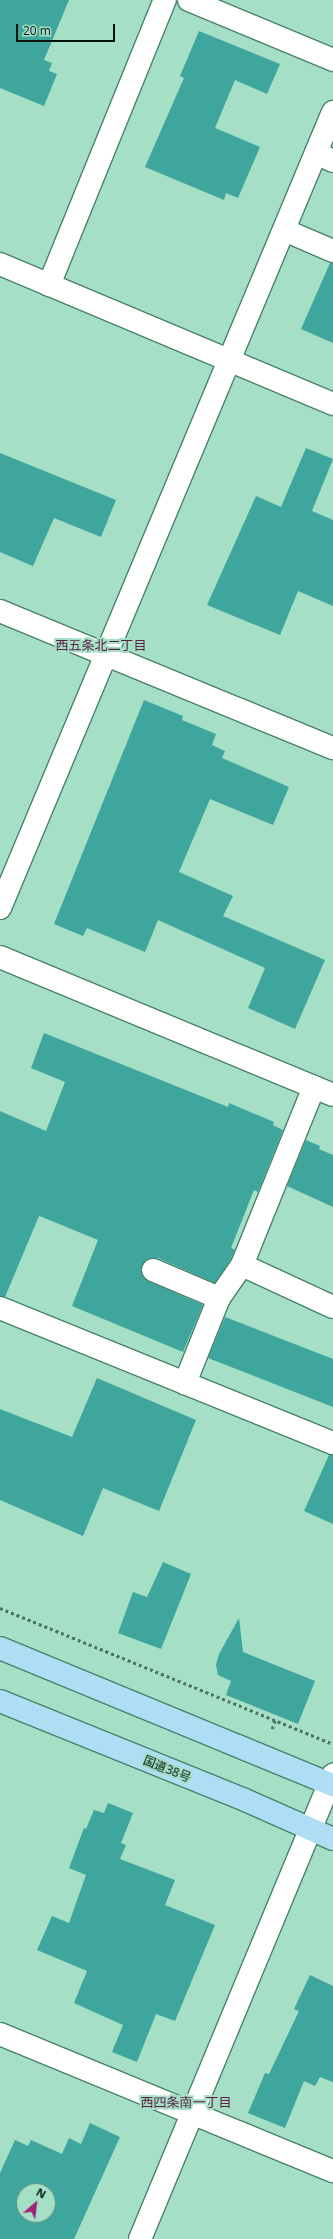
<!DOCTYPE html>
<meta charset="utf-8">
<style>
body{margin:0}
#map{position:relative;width:333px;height:2239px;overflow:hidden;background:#a4dfc6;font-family:"Open Sans","Noto Sans JP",sans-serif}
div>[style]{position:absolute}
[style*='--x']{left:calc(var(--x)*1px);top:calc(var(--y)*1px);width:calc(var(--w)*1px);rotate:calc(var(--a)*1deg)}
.building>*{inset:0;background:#3ea69c}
.path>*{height:2.5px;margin-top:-1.25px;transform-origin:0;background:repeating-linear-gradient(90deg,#4d7363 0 3px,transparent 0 6px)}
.roads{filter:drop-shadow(1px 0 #49826b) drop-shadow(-1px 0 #49826b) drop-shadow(0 1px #49826b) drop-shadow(0 -1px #49826b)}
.minor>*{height:22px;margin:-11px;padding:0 11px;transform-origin:11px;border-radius:11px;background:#fff}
.highway>*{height:22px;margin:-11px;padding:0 11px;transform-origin:11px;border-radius:11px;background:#aedef3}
span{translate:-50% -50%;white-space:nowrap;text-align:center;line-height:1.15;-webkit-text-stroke:4px #a4dfc6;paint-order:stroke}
.street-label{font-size:12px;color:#00140c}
.neighbourhood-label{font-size:13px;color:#5a1e43}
.north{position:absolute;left:16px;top:2183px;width:40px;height:40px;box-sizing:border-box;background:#a4dfc6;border:1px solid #628e7c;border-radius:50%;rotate:28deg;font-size:11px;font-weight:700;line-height:16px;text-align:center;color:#00140c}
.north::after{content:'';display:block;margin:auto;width:14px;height:18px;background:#a02173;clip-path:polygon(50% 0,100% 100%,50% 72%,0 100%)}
.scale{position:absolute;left:16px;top:24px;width:99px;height:18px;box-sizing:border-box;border:2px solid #00140c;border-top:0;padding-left:5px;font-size:12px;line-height:14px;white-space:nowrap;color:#00140c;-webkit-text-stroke:3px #a4dfc6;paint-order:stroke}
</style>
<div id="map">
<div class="building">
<i style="clip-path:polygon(0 0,69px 0,44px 60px,52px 63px,49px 71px,57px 74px,44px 106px,0 88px)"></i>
<i style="clip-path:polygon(199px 31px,280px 64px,267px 94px,235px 80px,215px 128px,260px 147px,238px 198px,226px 193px,224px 200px,145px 167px,184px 78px,180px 76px)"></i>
<i style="clip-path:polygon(330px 263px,333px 263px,333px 343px,301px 329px)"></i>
<i style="clip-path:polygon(306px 448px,333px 459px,312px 511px,333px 520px,333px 606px,298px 591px,280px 635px,207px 605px,256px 496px,281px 507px)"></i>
<i style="clip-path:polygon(0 453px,116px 500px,101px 537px,54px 518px,33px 566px,0 552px)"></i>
<i style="clip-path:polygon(144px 700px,183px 716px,182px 720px,216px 734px,212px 745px,225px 751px,222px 758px,289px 787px,273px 825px,210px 799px,179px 872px,233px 896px,223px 916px,325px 960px,295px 1029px,248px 1008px,265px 968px,158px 920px,145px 952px,87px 928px,83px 936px,54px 924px)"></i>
<i style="clip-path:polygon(44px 1033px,228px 1107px,229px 1103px,274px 1122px,273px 1125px,283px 1130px,258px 1192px,254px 1190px,231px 1248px,235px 1250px,231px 1259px,215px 1283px,158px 1258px,151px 1258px,142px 1265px,141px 1272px,148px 1281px,203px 1305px,183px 1352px,72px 1306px,98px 1240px,42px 1217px,39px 1216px,5px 1297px,0 1296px,0 1111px,46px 1131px,65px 1082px,31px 1068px)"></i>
<i style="clip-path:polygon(306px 1140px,320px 1146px,319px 1149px,333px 1155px,333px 1207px,287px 1186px)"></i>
<i style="clip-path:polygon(225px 1317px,333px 1359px,333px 1407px,208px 1358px)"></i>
<i style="clip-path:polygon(97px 1378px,196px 1420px,159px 1511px,103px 1488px,83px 1536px,0 1500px,0 1409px,72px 1437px)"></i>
<i style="clip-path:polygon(329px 1455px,333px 1455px,333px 1524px,304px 1511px)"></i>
<i style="clip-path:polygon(163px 1562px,191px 1574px,161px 1649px,118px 1633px,133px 1592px,147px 1597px)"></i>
<i style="clip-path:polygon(239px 1618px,243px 1652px,315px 1681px,298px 1724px,226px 1695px,231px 1681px,218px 1675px,216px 1665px,219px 1654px)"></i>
<i style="clip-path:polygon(108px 1803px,133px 1813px,121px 1843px,126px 1845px,120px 1859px,175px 1880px,165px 1905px,215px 1925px,175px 2021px,156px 2014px,137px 2062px,112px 2052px,123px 2025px,74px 2003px,87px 1971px,37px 1950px,52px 1916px,69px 1923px,86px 1875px,69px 1868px,84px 1828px,86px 1829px,94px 1810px,104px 1813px)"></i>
<i style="clip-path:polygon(310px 1975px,333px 1986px,333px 2082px,320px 2077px,315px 2086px,304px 2081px,285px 2128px,248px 2113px,265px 2073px,269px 2074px,299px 2011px,294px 2009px)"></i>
<i style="clip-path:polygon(evenodd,90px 2123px,120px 2137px,74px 2239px,0 2239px,0 2173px,15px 2140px,28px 2146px,31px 2140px,62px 2154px,69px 2138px,81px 2144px,90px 2123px,24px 2191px,48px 2191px,48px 2215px,24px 2215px,24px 2191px)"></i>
</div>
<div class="path">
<i style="--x:0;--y:1608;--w:360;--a:22.2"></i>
<i style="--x:272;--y:1729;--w:9;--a:-72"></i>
</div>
<div class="roads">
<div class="minor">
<i style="--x:189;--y:0;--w:156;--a:22.6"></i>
<i style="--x:316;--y:153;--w:19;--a:25"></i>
<i style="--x:284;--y:230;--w:53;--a:23.2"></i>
<i style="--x:0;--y:264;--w:361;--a:22.8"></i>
<i style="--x:49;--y:285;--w:308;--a:-67.9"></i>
<i style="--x:0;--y:611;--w:360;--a:22.4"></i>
<i style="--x:0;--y:908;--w:863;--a:-67.3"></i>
<i style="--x:0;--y:957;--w:360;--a:22.5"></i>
<i style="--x:242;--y:1265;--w:100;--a:24.8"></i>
<i style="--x:153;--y:1270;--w:72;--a:23"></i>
<i style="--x:219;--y:1298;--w:92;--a:111.8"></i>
<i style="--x:219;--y:1298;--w:40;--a:-55.1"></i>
<i style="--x:242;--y:1265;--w:192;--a:-68"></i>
<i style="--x:0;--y:1308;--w:359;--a:22.1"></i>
<i style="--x:0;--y:2034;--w:360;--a:22.4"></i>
<i style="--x:140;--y:2239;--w:503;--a:-67.42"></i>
</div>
<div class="highway">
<i style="--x:0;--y:1648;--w:360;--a:22.4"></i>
<i style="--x:0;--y:1701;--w:264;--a:22"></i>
<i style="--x:245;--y:1800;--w:96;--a:23.9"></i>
</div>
</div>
<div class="street-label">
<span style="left:167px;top:1769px;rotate:22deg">国道38号</span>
</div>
<div class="neighbourhood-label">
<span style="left:101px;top:645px">西五条北二丁目</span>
<span style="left:186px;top:2102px">西四条南一丁目</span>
</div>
<div class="north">N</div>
<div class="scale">20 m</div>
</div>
